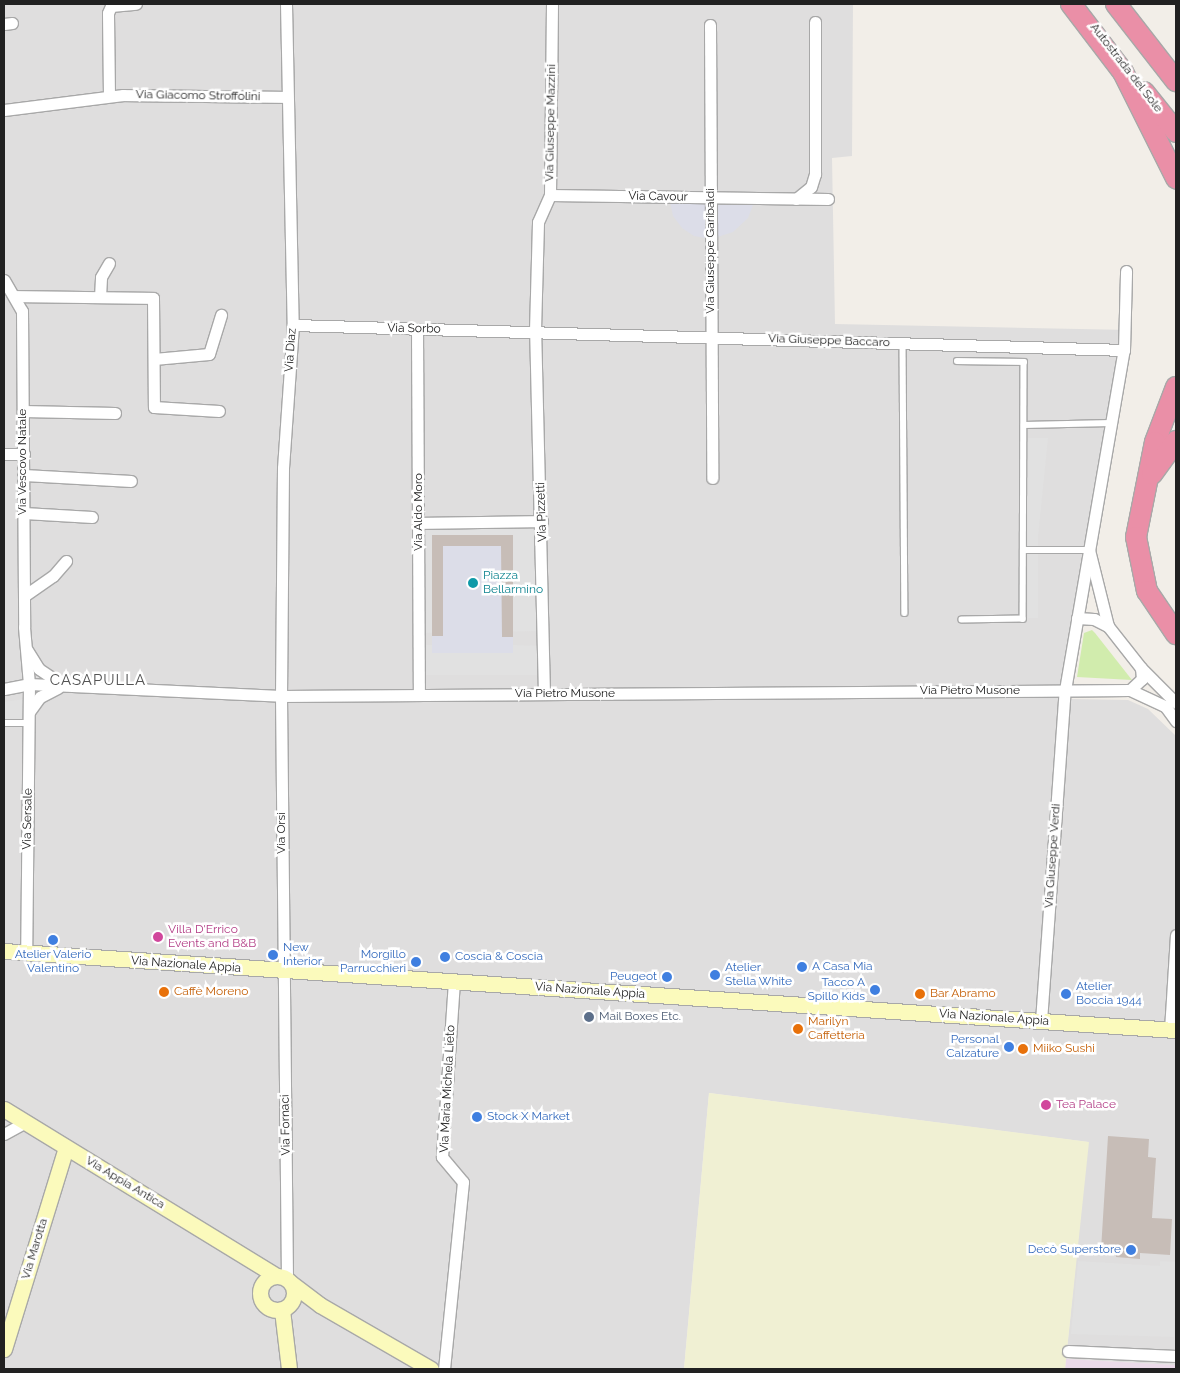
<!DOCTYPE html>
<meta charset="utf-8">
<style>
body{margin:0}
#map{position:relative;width:1180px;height:1373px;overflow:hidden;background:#f2eee8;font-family:Raleway,sans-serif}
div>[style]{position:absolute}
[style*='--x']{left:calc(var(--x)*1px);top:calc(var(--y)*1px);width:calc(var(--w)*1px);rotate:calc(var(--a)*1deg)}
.residential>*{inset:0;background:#dfdede}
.industrial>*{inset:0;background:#ebdae9}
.farmland>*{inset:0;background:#f0f0d3}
.grass>*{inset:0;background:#d1ecad}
.parking>*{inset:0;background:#e1e1e1;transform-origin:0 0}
.plaza>*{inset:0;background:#dcdde8;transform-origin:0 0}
.building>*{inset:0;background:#c7bdb7}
.roads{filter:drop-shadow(1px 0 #a8a8a8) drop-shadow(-1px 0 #a8a8a8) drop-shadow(0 1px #a8a8a8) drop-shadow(0 -1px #a8a8a8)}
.lane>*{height:5.5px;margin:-2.75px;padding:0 2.75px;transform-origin:2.75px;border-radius:2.75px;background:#fff}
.street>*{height:11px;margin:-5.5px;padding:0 5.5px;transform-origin:5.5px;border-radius:5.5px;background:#fff}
.secondary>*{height:15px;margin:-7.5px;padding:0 7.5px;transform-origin:7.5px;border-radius:7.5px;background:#fbfabc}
.secondary>.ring{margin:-7.5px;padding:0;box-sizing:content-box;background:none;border:15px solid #fbfabc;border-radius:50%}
.highway>*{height:20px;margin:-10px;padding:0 10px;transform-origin:10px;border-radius:10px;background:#ea8fa7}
.dots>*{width:14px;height:14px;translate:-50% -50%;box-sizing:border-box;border:2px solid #fff;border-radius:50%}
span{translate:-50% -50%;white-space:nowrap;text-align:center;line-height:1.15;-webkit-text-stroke:5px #fff;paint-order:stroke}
.street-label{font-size:12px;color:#212121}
.culture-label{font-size:12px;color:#0d838f}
.left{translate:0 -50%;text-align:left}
.hotel-label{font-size:12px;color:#b23c85}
.shop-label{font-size:12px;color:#366cbe}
.right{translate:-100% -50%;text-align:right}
.food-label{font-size:12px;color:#c56008}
.service-label{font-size:12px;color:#4e5e75}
.quarter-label{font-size:15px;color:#545454;letter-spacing:1px}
.frame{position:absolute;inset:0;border:5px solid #212121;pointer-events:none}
</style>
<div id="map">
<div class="residential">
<i style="clip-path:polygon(4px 4px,853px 4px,852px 156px,832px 158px,835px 324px,1130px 330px,1071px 699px,1128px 700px,1148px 709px,1176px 736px,1176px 1365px,1066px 1359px,1088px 1142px,709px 1093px,684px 1369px,4px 1369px)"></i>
</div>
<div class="industrial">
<i style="clip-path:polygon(1066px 1359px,1176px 1365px,1176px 1369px,1065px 1369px)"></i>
</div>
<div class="farmland">
<i style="clip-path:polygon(709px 1093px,1089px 1142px,1065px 1369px,684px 1369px)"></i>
</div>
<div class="grass">
<i style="clip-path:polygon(1092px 630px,1095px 633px,1132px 680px,1077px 677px,1084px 633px)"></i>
</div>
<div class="parking">
<i style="clip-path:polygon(1028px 438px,1048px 438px,1038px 537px,1038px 618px,1028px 618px)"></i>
<i style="left:542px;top:521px;width:110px;height:122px;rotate:89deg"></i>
<i style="clip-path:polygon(419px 645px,432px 645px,433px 653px,513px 652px,513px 645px,543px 646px,544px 675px,419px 675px)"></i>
<i style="clip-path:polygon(25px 699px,25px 720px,4px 721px,4px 702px)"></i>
<i style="clip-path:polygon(1078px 1261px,1160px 1266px,1160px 1261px,1176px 1262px,1174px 1337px,1071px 1334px)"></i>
</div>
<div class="plaza">
<i style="clip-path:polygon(669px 197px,753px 198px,753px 205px,748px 218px,733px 232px,711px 239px,694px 236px,682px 228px,673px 216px)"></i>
<i style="left:432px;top:535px;width:81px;height:118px"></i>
</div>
<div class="building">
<i style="clip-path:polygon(432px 535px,513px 535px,513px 637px,502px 637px,501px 546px,443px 546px,443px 636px,432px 636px)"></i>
<i style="clip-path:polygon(1108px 1136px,1149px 1139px,1148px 1157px,1156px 1158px,1152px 1218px,1172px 1219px,1170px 1255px,1140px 1253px,1140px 1259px,1116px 1257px,1116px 1251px,1101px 1250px)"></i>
</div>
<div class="roads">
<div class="lane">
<i style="--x:903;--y:344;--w:269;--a:89.6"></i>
<i style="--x:957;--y:361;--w:67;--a:0.9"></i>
<i style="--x:1024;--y:362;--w:257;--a:90.2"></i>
<i style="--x:1023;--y:619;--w:61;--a:179.1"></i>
<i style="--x:1024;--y:425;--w:87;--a:-1.3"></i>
<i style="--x:1023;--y:550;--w:66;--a:0"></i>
<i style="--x:4;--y:723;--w:25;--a:0"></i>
</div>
<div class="street">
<i style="--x:286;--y:4;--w:321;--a:88.8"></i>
<i style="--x:293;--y:325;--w:143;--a:94"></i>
<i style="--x:283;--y:468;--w:228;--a:90.5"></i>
<i style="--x:281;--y:696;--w:583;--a:89.41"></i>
<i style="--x:4;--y:24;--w:8;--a:-7"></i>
<i style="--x:710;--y:25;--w:453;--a:89.7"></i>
<i style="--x:109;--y:96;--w:83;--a:-90.7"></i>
<i style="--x:108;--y:13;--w:8;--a:-67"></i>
<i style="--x:111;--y:6;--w:25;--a:-5"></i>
<i style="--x:4;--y:110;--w:120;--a:-7.2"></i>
<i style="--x:123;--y:95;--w:164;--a:0.7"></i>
<i style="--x:550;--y:195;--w:278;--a:0.8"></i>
<i style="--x:796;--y:199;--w:19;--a:-39"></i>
<i style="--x:811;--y:187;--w:14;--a:-73"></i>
<i style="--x:815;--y:174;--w:152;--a:-90"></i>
<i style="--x:4;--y:280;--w:36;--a:60"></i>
<i style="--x:22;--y:311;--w:316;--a:89.6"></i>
<i style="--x:24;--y:627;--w:57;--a:85"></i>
<i style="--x:29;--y:684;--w:270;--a:90.6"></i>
<i style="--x:15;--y:296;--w:138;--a:0.8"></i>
<i style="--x:153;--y:298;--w:109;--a:89.5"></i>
<i style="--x:154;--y:407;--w:65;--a:3.5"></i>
<i style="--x:100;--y:297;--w:20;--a:-87"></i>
<i style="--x:101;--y:277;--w:16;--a:-60"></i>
<i style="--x:293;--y:325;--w:831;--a:1.72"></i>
<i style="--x:417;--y:330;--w:365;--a:89.7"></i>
<i style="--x:154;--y:359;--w:55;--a:-5.2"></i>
<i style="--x:209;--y:354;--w:41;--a:-72.9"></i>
<i style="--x:23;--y:411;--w:92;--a:1.2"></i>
<i style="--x:4;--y:454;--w:20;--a:0"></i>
<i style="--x:24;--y:475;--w:107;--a:3.2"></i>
<i style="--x:24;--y:513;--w:68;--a:3.4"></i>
<i style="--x:420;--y:523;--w:122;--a:-0.9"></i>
<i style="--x:24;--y:596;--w:35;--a:-35"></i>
<i style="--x:53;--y:576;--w:20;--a:-49"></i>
<i style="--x:1077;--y:618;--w:17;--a:3"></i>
<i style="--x:1094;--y:619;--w:16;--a:27"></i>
<i style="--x:27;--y:650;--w:22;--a:58"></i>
<i style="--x:39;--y:669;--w:27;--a:34"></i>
<i style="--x:1141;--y:668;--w:49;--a:45"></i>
<i style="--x:4;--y:689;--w:25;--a:-11"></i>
<i style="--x:29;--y:684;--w:252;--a:2.7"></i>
<i style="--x:281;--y:696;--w:849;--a:-0.4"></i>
<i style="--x:1130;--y:690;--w:16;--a:-43"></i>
<i style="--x:1142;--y:679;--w:11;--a:-95"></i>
<i style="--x:1141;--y:668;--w:53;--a:-128.2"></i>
<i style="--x:1108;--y:626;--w:78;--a:-104"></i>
<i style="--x:1130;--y:690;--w:38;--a:25"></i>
<i style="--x:1165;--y:706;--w:19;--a:54"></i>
<i style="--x:544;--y:694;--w:364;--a:-91.4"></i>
<i style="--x:535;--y:330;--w:108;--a:-88.4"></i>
<i style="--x:538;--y:222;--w:30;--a:-66"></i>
<i style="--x:550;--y:195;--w:191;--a:-89.4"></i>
<i style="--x:29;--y:712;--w:19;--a:-54"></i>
<i style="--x:40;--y:697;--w:20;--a:-27"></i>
<i style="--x:1041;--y:1021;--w:332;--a:-85.9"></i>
<i style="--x:1065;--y:690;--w:345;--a:-80.2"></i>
<i style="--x:1124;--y:350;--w:79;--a:-88.5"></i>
<i style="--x:1170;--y:1030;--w:95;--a:-86.4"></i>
<i style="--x:4;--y:1134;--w:25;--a:-29"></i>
<i style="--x:1068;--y:1351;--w:108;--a:2.7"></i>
<i style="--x:444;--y:1369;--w:188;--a:-84.2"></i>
<i style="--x:463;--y:1182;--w:33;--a:-130"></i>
<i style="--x:442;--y:1157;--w:175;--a:-86.1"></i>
</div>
<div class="secondary">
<i style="--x:4;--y:951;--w:1175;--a:3.86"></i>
<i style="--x:4;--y:1109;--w:319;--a:31.5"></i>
<i class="ring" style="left:260px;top:1276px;width:19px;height:19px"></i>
<i style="--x:291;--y:1283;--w:36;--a:37"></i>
<i style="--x:320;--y:1305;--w:128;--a:30"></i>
<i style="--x:282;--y:1310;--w:59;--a:83.2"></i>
<i style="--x:4;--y:1349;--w:210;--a:-72.9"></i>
</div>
<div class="highway">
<i style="--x:1071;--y:4;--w:86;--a:52.6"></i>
<i style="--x:1123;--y:72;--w:119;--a:63.4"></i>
<i style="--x:1116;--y:4;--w:98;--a:52.1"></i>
<i style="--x:1144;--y:92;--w:51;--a:51.3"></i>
<i style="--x:1176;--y:387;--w:59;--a:110.9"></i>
<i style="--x:1155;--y:442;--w:97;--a:101.3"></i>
<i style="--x:1136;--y:537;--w:55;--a:78.5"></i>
<i style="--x:1147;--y:591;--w:52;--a:56"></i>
<i style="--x:1152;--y:474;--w:41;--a:-54"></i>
</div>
</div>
<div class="dots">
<i style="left:473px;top:583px;background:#0f9aa8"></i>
<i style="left:158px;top:937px;background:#d1479c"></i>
<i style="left:53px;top:940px;background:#3f7fe0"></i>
<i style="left:273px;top:955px;background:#3f7fe0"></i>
<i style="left:445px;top:957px;background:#3f7fe0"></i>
<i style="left:416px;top:962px;background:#3f7fe0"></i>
<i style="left:802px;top:967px;background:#3f7fe0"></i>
<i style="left:715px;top:975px;background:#3f7fe0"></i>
<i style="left:667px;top:977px;background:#3f7fe0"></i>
<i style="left:875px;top:990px;background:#3f7fe0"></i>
<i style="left:164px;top:992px;background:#e8710a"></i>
<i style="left:920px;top:994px;background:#e8710a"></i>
<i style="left:1066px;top:994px;background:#3f7fe0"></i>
<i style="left:589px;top:1017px;background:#5c6f8a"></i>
<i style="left:798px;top:1029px;background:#e8710a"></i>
<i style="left:1009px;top:1047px;background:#3f7fe0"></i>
<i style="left:1023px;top:1049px;background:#e8710a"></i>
<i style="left:1046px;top:1105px;background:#d1479c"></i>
<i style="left:477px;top:1117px;background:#3f7fe0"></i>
<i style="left:1131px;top:1250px;background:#3f7fe0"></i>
</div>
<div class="street-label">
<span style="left:1126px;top:68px;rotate:52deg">Autostrada del Sole</span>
<span style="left:198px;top:96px;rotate:1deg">Via Giacomo Stroffolini</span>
<span style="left:551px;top:123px;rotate:-89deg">Via Giuseppe Mazzini</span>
<span style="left:658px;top:197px;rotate:1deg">Via Cavour</span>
<span style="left:711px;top:251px;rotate:-90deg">Via Giuseppe Garibaldi</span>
<span style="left:414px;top:329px;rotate:1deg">Via Sorbo</span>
<span style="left:829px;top:341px;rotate:2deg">Via Giuseppe Baccaro</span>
<span style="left:291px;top:350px;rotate:-86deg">Via Diaz</span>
<span style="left:23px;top:462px;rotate:-90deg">Via Vescovo Natale</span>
<span style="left:419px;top:512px;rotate:-90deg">Via Aldo Moro</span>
<span style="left:542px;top:512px;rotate:-92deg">Via Pizzetti</span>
<span style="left:970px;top:691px">Via Pietro Musone</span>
<span style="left:565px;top:694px">Via Pietro Musone</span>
<span style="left:28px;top:819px;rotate:-89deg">Via Sersale</span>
<span style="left:282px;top:833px;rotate:-90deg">Via Orsi</span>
<span style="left:1053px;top:856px;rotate:-86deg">Via Giuseppe Verdi</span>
<span style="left:186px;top:965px;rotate:4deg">Via Nazionale Appia</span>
<span style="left:590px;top:991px;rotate:4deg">Via Nazionale Appia</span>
<span style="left:994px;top:1018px;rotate:4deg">Via Nazionale Appia</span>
<span style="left:448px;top:1089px;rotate:-87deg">Via Maria Michela Lieto</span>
<span style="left:286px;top:1125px;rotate:-91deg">Via Fornaci</span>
<span style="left:125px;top:1183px;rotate:31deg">Via Appia Antica</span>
<span style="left:35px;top:1249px;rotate:-73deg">Via Marotta</span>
</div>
<div class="culture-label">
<span class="left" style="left:483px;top:583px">Piazza<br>Bellarmino</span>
</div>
<div class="hotel-label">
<span class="left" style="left:168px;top:937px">Villa D'Errico<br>Events and B&amp;B</span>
<span class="left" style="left:1056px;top:1105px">Tea Palace</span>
</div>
<div class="shop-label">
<span class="left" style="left:283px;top:955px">New<br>Interior</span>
<span style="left:53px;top:962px">Atelier Valerio<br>Valentino</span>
<span class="right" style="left:406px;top:962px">Morgillo<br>Parrucchieri</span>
<span class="left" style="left:455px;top:957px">Coscia &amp; Coscia</span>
<span class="left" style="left:812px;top:967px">A Casa Mia</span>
<span class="left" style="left:725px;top:975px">Atelier<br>Stella White</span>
<span class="right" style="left:657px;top:977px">Peugeot</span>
<span class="right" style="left:865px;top:990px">Tacco A<br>Spillo Kids</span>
<span class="left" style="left:1076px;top:994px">Atelier<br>Boccia 1944</span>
<span class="right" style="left:999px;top:1047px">Personal<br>Calzature</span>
<span class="left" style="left:487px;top:1117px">Stock X Market</span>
<span class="right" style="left:1121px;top:1250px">Decò Superstore</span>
</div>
<div class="food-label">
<span class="left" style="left:174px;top:992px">Caffè Moreno</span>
<span class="left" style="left:930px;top:994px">Bar Abramo</span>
<span class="left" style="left:808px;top:1029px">Marilyn<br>Caffetteria</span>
<span class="left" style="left:1033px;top:1049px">Miiko Sushi</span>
</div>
<div class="service-label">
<span class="left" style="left:599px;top:1017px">Mail Boxes Etc.</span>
</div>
<div class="quarter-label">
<span style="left:98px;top:681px">CASAPULLA</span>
</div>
<div class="frame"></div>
</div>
